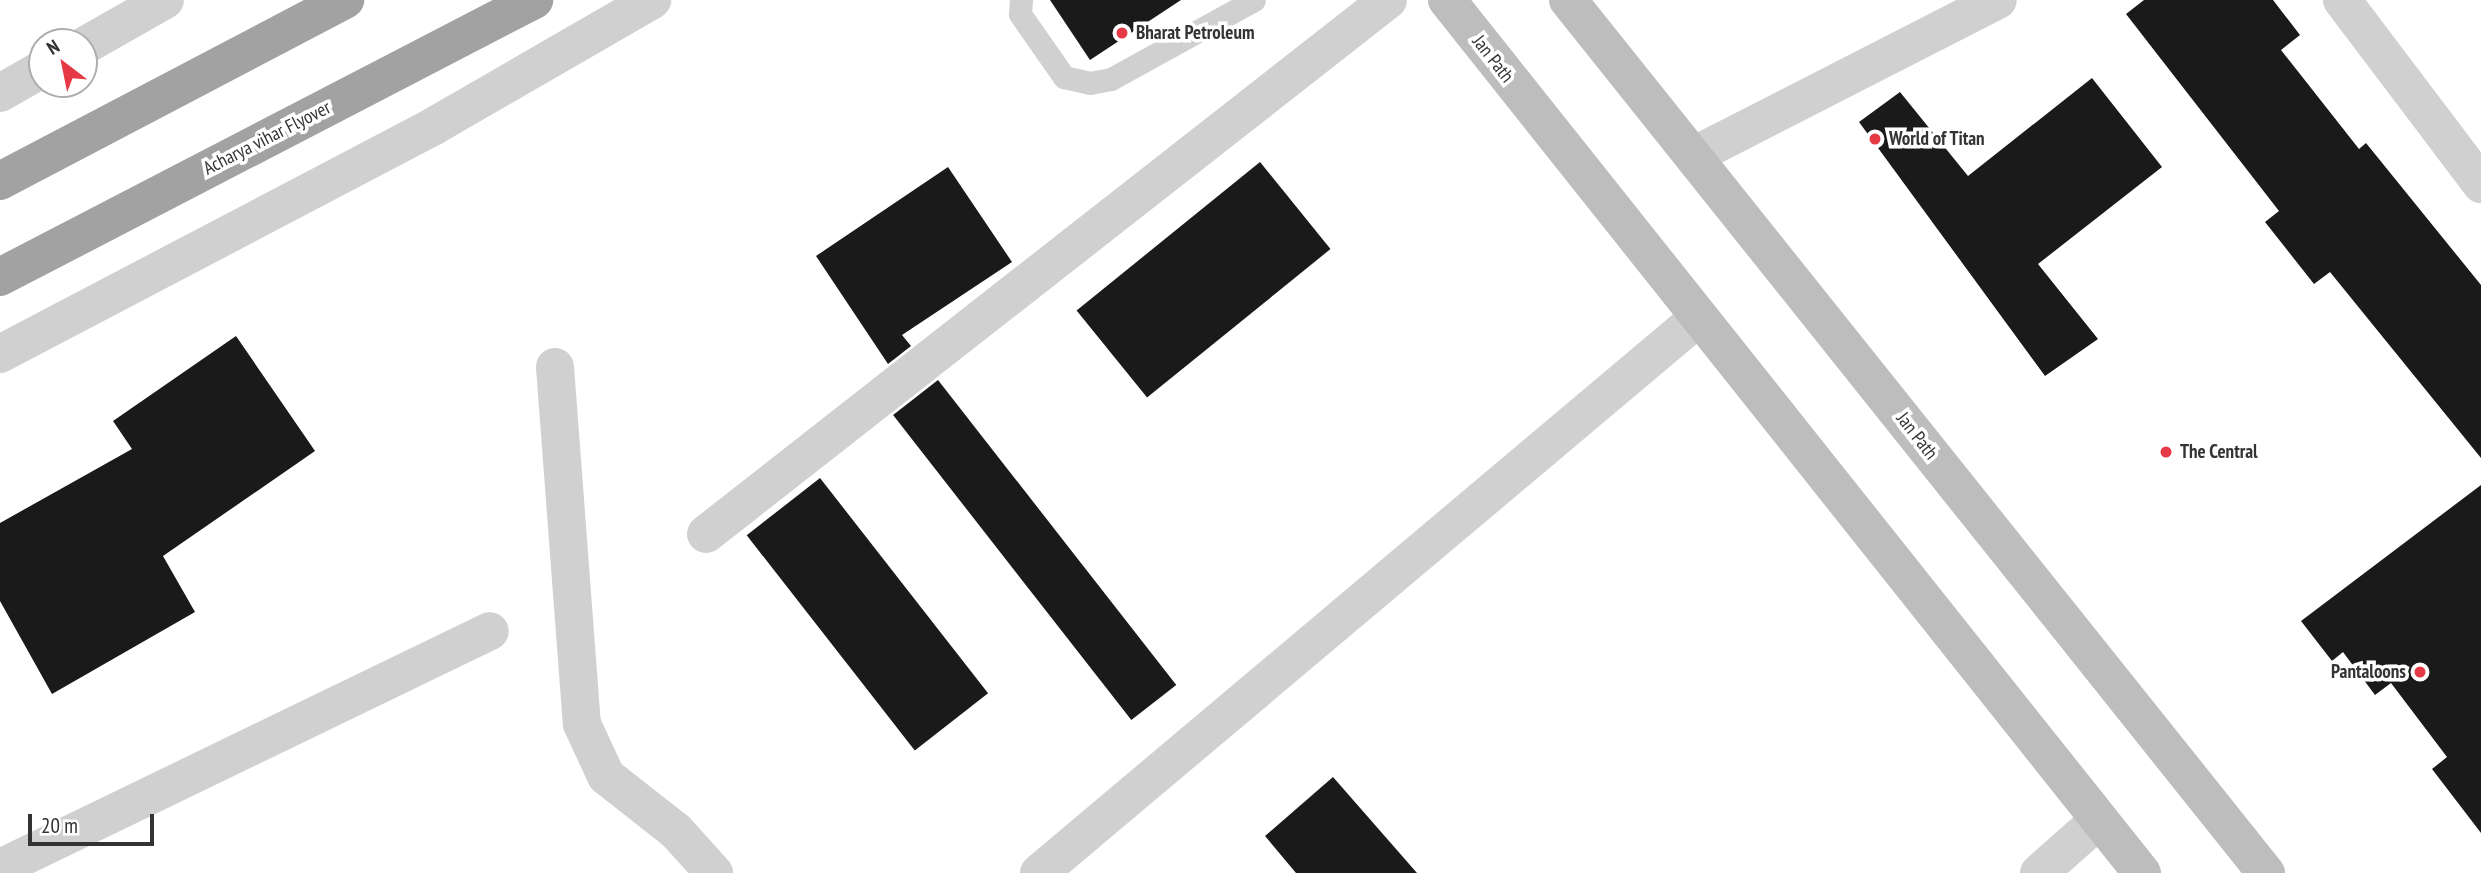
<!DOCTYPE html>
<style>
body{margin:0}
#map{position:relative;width:2481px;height:873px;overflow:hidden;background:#fff;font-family:"PT Sans Narrow",sans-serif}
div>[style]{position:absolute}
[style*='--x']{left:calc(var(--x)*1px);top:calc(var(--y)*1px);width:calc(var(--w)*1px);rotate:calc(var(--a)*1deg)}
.building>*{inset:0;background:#1a1a1a;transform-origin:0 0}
.service>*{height:23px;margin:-11.5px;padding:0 11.5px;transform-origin:11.5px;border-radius:11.5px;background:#d0d0d0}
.minor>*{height:38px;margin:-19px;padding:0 19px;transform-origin:19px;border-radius:19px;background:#d0d0d0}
.tertiary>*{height:38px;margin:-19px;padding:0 19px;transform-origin:19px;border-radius:19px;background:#d0d0d0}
.secondary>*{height:38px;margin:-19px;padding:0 19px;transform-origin:19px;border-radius:19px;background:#bdbdbd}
.trunk>*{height:38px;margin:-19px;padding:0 19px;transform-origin:19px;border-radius:19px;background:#a2a2a2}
.dots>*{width:19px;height:19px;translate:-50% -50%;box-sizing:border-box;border:4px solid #fff;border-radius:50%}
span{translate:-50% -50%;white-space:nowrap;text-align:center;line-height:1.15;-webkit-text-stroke:7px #fff;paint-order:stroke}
.poi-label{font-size:19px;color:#333;font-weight:700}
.left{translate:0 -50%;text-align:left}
.right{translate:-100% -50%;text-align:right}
.street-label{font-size:19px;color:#333}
.north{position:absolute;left:28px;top:28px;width:70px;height:70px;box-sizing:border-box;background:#fff;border:2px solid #adadad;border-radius:50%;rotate:328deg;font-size:19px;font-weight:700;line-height:28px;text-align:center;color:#333}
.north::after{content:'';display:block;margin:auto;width:24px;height:32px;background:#e63946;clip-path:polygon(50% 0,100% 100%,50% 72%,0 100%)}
.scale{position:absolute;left:28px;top:814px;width:126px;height:32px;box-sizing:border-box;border:4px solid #333;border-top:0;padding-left:9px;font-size:21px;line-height:24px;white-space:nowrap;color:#333;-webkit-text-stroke:5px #fff;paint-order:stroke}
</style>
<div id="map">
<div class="building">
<i style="clip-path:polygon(1050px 0,1181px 0,1090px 60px)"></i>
<i style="clip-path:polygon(2144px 0,2273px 0,2300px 35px,2281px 50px,2359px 149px,2366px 143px,2481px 285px,2481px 458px,2330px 272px,2314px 284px,2265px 222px,2279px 211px,2126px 14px)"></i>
<i style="clip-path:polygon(2092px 78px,2162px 167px,2038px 264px,2098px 339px,2045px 376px,1859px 122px,1900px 92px,1968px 176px)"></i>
<i style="left:1260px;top:162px;width:112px;height:236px;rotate:51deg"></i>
<i style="clip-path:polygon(948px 167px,1012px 262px,902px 335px,911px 346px,888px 364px,816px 256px)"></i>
<i style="clip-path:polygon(236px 336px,315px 451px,163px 556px,195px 612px,52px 694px,0 601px,0 523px,132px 449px,113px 421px)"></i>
<i style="left:938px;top:380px;width:387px;height:57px;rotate:52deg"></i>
<i style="left:820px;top:478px;width:273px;height:93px;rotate:52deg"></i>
<i style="clip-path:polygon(2481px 485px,2481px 833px,2432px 769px,2447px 757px,2391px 683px,2375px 695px,2343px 652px,2332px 661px,2301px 621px)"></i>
<i style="clip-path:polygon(1333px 777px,1417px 873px,1296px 873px,1265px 836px)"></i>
</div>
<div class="service">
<i style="--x:1021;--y:0;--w:14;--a:94"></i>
<i style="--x:1020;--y:14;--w:77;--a:55.1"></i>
<i style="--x:1064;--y:77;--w:27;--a:13"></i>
<i style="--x:1090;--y:83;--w:21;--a:-11"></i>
<i style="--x:1111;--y:79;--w:163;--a:-28.9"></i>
</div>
<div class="minor">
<i style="--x:2342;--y:0;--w:231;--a:52.9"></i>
<i style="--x:1695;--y:155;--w:340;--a:-27.1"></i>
<i style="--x:555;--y:367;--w:358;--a:85.7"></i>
<i style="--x:582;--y:724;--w:57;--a:65.2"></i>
<i style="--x:606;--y:776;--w:89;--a:38.2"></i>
<i style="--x:676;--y:831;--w:57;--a:47.9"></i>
<i style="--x:706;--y:534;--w:866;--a:-38.06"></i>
<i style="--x:0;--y:868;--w:544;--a:-25.81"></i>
<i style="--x:1039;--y:873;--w:862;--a:-40.1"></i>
<i style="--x:2039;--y:873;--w:80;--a:-41.5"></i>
</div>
<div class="tertiary">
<i style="--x:84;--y:46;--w:93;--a:-29.6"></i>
<i style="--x:0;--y:93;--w:48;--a:-29.7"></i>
<i style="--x:0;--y:354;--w:490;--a:-27.7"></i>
<i style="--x:434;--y:126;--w:252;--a:-30"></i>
</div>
<div class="secondary">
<i style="--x:1447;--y:0;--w:1116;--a:51.48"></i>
<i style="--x:1568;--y:0;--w:1118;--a:51.36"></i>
</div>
<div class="trunk">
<i style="--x:0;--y:181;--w:390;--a:-27.7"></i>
<i style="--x:0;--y:277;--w:602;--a:-27.42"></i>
</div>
<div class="dots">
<i style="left:1122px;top:33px;background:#e63946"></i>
<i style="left:1875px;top:139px;background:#e63946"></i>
<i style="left:2166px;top:452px;background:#e63946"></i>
<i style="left:2420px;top:672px;background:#e63946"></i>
</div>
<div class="poi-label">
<span class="left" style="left:1136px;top:33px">Bharat Petroleum</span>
<span class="left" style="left:1889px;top:139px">World of Titan</span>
<span class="left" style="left:2180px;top:452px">The Central</span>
<span class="right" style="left:2406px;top:672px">Pantaloons</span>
</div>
<div class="street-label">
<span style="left:1493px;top:59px;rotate:52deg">Jan Path</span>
<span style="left:267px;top:138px;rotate:-27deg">Acharya vihar Flyover</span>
<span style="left:1917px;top:436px;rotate:52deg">Jan Path</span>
</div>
<div class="north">N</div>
<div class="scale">20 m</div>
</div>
